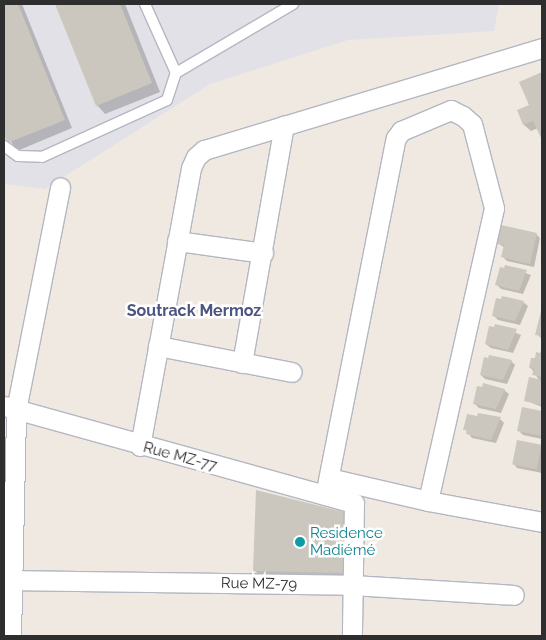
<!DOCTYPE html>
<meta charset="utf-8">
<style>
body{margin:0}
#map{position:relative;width:546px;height:640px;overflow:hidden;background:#efe9e1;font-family:Raleway,sans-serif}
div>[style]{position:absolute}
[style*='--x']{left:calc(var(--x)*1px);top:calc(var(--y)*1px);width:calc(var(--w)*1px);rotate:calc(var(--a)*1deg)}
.industrial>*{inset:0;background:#e3e1e8}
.shadow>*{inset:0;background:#0003}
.building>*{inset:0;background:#cbc7bf;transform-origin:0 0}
.roads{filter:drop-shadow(1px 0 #b4b7c1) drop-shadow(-1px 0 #b4b7c1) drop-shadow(0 1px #b4b7c1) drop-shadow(0 -1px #b4b7c1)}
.service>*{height:10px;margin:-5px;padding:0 5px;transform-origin:5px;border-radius:5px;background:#fff}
.minor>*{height:19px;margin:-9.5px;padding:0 9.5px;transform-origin:9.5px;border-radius:9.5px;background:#fff}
.dots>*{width:14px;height:14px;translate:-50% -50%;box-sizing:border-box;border:2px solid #fff;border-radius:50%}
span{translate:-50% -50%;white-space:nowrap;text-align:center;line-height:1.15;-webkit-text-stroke:5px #fff;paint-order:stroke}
.street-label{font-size:15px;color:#2e2e2e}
.culture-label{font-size:15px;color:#0d838f}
.left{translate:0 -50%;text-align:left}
.neighbourhood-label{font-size:16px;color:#4d5680;font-weight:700}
.frame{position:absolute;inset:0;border:5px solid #2e2e2e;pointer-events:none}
</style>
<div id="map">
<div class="industrial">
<i style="clip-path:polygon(4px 4px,499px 4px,494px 31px,348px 40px,210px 84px,45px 189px,4px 184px)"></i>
</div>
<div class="shadow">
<i style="clip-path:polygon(4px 4px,22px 4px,72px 128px,17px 151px,4px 131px)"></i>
<i style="clip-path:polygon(56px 4px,125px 4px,160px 92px,105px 114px,97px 105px)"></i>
<i style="clip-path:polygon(542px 73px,542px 137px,538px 128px,531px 131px,524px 125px,519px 111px,531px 106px,520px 83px)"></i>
<i style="clip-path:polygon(536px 234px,540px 238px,534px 267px,507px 261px,503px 257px,505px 248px,498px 243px)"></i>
<i style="clip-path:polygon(506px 266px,531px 275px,523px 294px,501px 289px,497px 285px)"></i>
<i style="clip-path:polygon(523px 302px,528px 306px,520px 325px,498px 320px,493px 315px)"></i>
<i style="clip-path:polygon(542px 312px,542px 339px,537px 334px)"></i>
<i style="clip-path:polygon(496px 325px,521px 335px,513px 353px,491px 348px,486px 344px)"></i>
<i style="clip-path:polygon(542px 350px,542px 407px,525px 400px,539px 380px,531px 368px)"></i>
<i style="clip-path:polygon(511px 361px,515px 365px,507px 384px,485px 379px,481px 375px)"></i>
<i style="clip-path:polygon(504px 390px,509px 394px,501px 413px,479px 408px,474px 403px)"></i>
<i style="clip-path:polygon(523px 409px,542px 413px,542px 439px,523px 435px,519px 431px)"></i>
<i style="clip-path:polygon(500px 419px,504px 423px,496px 443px,472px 438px,465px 429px)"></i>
<i style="clip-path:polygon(518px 441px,542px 446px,542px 473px,517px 468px,513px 463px)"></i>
<i style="clip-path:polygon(362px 529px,358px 587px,268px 584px,254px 570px)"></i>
</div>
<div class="building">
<i style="clip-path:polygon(4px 4px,18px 4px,65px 120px,7px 143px,4px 134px)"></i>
<i style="clip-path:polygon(55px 4px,120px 4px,152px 83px,96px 106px)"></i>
<i style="clip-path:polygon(542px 72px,542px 140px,533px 121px,523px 125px,517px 110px,529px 105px,519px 82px)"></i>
<i style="clip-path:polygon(501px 225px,537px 233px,530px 264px,501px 257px,504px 245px,497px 244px)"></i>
<i style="clip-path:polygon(505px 265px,527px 270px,519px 291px,495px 285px,500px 267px,504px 268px)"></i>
<i style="clip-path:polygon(502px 296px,524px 301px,515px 321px,492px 316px,496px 298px,501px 299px)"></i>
<i style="clip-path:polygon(541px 311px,542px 311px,542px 336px,535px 335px)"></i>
<i style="clip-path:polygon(495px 324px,517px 329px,508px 350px,485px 344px,489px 326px,494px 327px)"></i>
<i style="clip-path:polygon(542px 348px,542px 377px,532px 375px,534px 369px,529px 368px,531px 358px,535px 358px,536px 352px,540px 353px)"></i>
<i style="clip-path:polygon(489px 355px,512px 360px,503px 380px,480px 375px,484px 357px,488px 358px)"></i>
<i style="clip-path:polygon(529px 377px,542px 380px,542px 405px,524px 401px)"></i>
<i style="clip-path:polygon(483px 383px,505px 389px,496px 409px,473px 404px,477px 386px,482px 387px)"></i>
<i style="clip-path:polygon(522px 407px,542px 411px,542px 436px,517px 431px)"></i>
<i style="clip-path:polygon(478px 413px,501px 417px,491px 440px,466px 434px,467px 430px,463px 430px,467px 414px,477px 416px)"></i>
<i style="left:517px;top:440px;width:25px;height:25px;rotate:11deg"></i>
<i style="clip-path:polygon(256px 490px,348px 513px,344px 573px,253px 571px)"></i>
</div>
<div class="roads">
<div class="service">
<i style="--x:176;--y:73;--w:136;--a:-30.5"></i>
<i style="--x:4;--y:146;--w:17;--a:36"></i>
<i style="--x:18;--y:156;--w:24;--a:2"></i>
<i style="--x:42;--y:157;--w:137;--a:-24.5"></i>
<i style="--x:167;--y:100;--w:28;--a:-72"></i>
<i style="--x:176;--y:73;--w:76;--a:-114.2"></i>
</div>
<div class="minor">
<i style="--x:177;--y:241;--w:87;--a:7.9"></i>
<i style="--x:158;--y:346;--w:136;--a:11"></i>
<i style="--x:242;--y:363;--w:241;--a:-80"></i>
<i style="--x:4;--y:406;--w:363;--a:15.5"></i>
<i style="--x:354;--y:503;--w:133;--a:90.9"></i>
<i style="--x:140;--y:446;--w:283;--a:-79.6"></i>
<i style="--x:191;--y:168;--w:12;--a:-66"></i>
<i style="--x:196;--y:157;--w:11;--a:-41"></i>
<i style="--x:204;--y:150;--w:353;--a:-16.8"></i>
<i style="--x:329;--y:478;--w:102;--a:13.1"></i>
<i style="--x:428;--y:501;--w:116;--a:10.4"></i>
<i style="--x:325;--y:495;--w:364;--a:-78.8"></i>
<i style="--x:396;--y:138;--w:9;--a:-54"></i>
<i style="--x:401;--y:131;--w:54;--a:-22.8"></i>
<i style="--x:451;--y:110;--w:13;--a:27"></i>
<i style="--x:463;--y:116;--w:12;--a:42"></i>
<i style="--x:472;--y:124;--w:87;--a:75.3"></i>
<i style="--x:494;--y:208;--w:300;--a:102.7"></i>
<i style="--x:4;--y:580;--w:348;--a:0.8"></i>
<i style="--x:352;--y:585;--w:162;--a:3.5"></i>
<i style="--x:11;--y:636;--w:226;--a:-88.7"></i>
<i style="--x:16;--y:410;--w:227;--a:-78.8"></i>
</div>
</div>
<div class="dots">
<i style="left:300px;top:542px;background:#0f9aa8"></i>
</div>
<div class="street-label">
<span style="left:180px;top:457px;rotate:15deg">Rue MZ-77</span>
<span style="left:259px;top:584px;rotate:1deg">Rue MZ-79</span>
</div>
<div class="culture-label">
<span class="left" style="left:310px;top:542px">Residence<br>Madiémé</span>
</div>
<div class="neighbourhood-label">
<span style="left:194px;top:311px">Soutrack Mermoz</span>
</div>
<div class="frame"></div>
</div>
